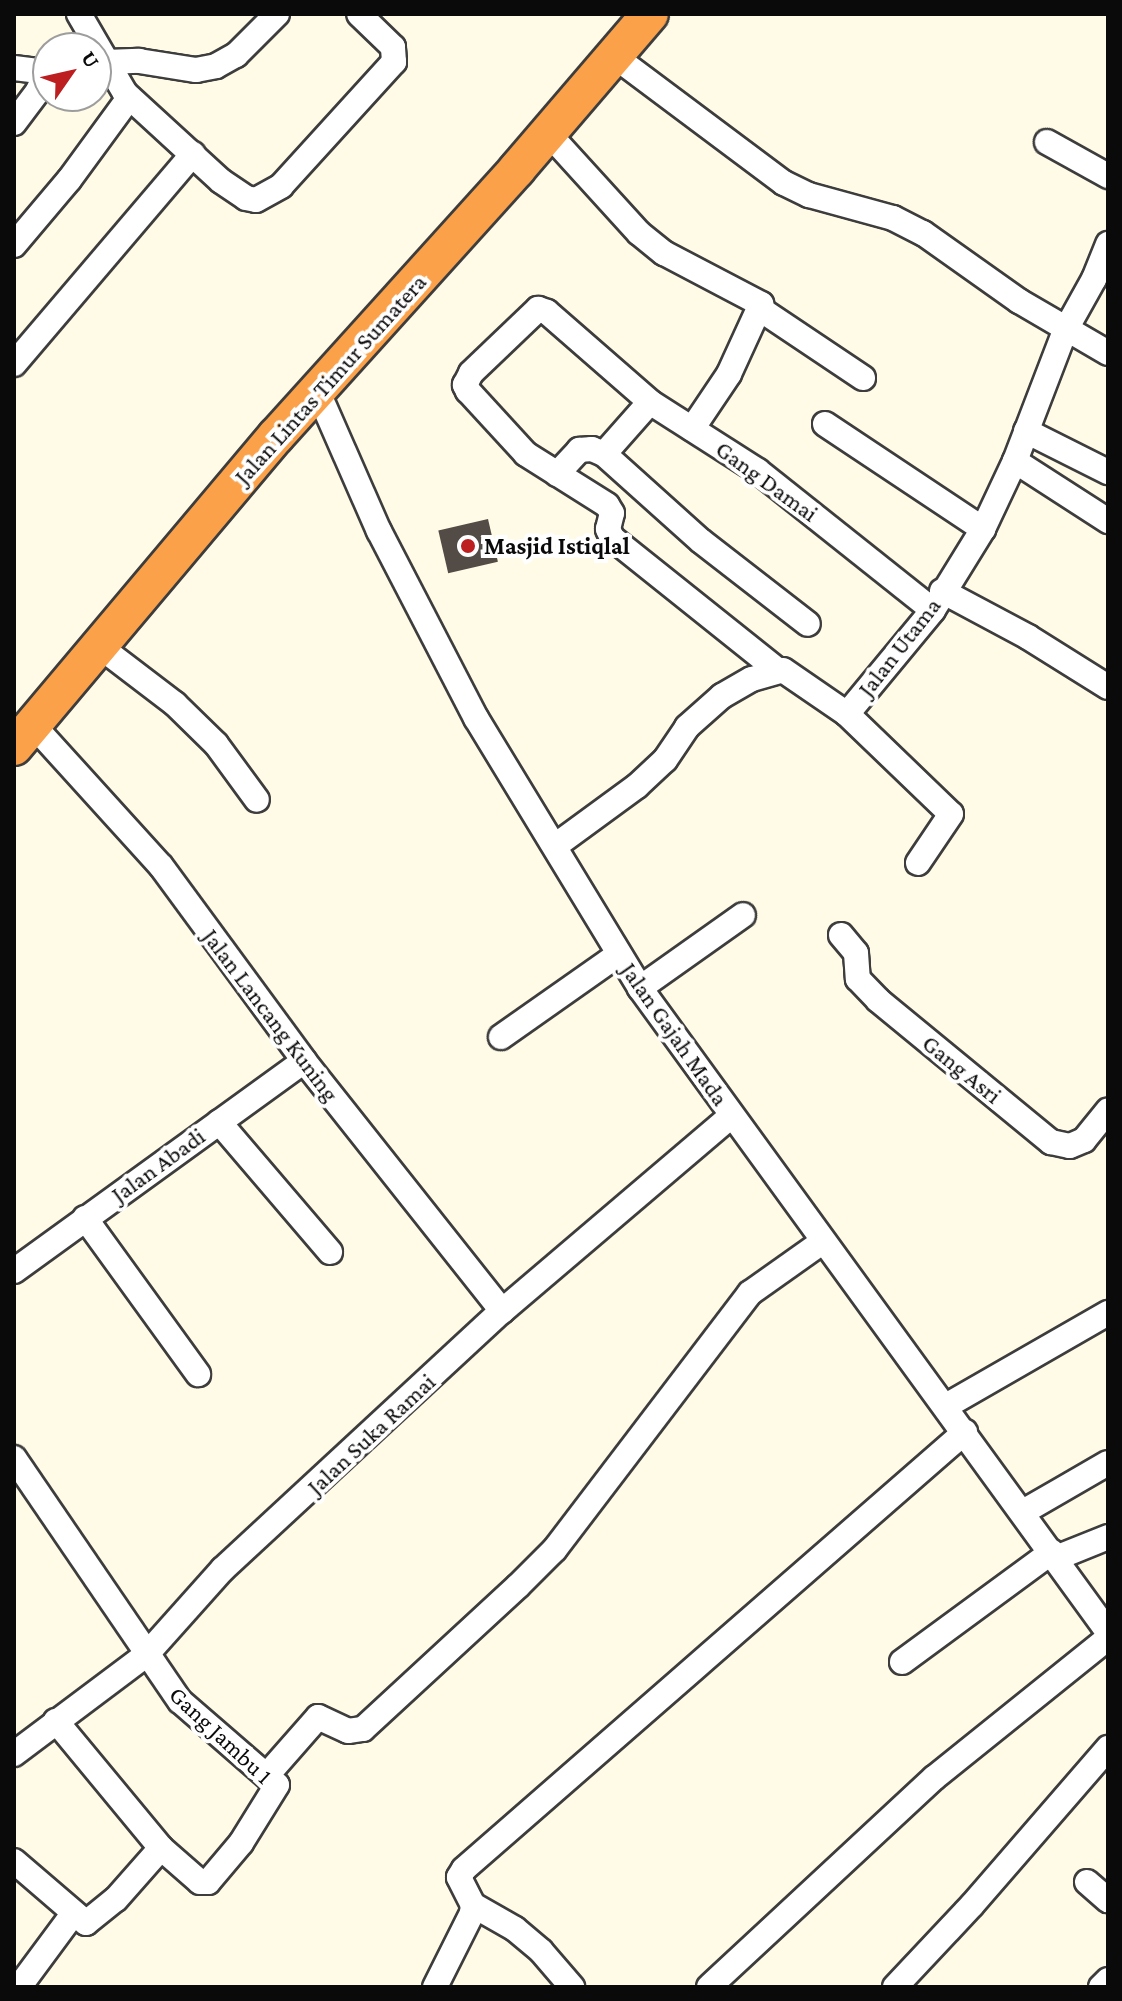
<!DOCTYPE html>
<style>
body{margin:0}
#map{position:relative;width:1122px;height:2001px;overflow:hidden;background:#fffbe7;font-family:"Crimson Pro",serif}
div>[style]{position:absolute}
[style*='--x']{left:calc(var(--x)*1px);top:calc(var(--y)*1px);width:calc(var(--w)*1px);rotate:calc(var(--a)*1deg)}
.building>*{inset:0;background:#534b46;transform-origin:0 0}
.roads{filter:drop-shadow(2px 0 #3d3d3d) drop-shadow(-2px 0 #3d3d3d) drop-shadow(0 2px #3d3d3d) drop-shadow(0 -2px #3d3d3d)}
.minor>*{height:24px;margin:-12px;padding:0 12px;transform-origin:12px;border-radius:12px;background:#fff}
.highway>*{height:36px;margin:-18px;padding:0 18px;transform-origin:18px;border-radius:18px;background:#faa149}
.dots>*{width:22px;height:22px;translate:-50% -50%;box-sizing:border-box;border:4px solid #fff;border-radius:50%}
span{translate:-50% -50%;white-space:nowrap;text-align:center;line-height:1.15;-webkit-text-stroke:8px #fff;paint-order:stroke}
.street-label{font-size:24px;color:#0a0a0a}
.poi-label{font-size:24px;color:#0a0a0a;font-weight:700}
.left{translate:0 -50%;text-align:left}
.frame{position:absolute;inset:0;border:16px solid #0a0a0a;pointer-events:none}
.north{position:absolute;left:32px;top:32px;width:80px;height:80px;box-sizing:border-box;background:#fff;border:2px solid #9d9d9d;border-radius:50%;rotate:56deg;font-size:22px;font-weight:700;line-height:32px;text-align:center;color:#0a0a0a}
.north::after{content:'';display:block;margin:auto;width:28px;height:36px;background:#bd1e20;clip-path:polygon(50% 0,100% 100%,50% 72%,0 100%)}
</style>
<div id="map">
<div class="building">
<i style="left:488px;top:519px;width:44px;height:51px;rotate:77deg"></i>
</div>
<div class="roads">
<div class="minor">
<i style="--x:79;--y:14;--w:91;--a:59.8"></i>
<i style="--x:125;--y:93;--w:130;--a:42.5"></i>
<i style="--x:221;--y:181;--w:30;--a:34"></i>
<i style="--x:246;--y:198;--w:10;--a:11"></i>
<i style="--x:256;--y:200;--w:29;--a:-29"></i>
<i style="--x:281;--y:186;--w:168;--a:-47.7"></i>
<i style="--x:394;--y:62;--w:15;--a:-94"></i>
<i style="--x:393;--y:47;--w:47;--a:-135.9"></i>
<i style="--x:614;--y:56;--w:212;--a:36.8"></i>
<i style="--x:784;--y:183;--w:28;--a:26"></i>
<i style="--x:809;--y:195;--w:87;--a:15.3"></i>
<i style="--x:893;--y:218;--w:34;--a:27"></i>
<i style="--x:923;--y:233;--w:118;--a:35.3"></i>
<i style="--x:1019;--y:301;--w:103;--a:30.3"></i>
<i style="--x:106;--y:62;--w:33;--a:-2"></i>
<i style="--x:139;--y:61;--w:58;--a:9"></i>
<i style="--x:196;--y:70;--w:20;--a:-11"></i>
<i style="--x:216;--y:66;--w:23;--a:-29"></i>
<i style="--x:236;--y:55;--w:58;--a:-45"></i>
<i style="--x:14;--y:68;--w:34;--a:7"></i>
<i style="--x:14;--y:123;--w:40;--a:-53"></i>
<i style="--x:38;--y:91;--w:22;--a:-66"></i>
<i style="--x:548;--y:133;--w:135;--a:47.7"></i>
<i style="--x:639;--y:233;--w:32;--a:39"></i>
<i style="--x:664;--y:253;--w:110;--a:27.7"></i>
<i style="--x:761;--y:304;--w:77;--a:114.6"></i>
<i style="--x:729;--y:374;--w:66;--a:123.9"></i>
<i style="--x:1047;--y:142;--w:70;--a:29.1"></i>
<i style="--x:14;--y:245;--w:85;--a:-49.8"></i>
<i style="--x:69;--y:180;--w:102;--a:-53.8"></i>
<i style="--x:760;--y:309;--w:124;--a:33.8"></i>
<i style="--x:14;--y:364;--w:276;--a:-49.6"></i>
<i style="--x:317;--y:390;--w:154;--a:66.3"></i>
<i style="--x:379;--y:531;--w:211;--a:62.6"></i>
<i style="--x:476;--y:718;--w:316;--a:58.7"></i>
<i style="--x:640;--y:988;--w:796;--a:53.99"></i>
<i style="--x:825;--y:424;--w:190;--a:33.6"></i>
<i style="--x:1026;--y:431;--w:92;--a:26.6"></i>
<i style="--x:604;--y:454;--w:69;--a:-48.5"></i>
<i style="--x:1015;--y:461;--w:111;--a:32.8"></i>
<i style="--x:557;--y:474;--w:33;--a:-47"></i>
<i style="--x:579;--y:450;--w:13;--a:-4"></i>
<i style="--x:592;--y:449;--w:13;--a:23"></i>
<i style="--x:604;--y:454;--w:130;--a:41.9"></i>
<i style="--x:701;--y:541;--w:135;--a:37.8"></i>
<i style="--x:942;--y:591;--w:98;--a:28.1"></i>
<i style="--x:1028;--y:637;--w:94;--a:32"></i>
<i style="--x:99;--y:646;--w:96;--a:37.3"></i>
<i style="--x:175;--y:704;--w:57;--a:44.3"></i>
<i style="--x:216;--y:744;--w:69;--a:53.8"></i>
<i style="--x:776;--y:669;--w:210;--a:-141.4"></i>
<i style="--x:612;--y:538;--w:10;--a:-114"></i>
<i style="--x:608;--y:529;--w:16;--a:-76"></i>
<i style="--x:612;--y:513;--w:9;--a:-122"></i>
<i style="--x:607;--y:505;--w:96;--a:-147.8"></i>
<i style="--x:526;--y:454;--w:86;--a:-132.6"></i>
<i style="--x:468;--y:391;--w:7;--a:-117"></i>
<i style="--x:465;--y:385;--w:13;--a:-63"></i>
<i style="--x:471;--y:373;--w:93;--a:-43.7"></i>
<i style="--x:538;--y:309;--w:9;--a:18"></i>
<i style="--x:547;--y:312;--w:137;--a:41.1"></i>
<i style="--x:650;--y:402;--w:128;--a:32.6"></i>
<i style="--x:758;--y:471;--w:223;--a:38.5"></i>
<i style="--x:847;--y:714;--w:144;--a:43.9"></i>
<i style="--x:951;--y:814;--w:59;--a:124"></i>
<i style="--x:33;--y:725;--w:190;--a:47.8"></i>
<i style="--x:161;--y:866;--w:242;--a:53.7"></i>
<i style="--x:304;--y:1061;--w:319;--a:51.6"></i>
<i style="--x:555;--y:846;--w:102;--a:-36.2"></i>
<i style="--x:637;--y:786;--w:38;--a:-43"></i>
<i style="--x:665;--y:760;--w:40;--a:-56"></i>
<i style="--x:687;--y:727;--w:47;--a:-41.5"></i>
<i style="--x:722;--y:696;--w:34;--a:-30"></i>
<i style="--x:752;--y:679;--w:32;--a:-16"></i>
<i style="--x:783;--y:670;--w:78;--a:34.5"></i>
<i style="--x:847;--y:714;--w:135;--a:-50.4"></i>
<i style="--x:933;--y:610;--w:95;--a:-58.3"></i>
<i style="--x:983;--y:529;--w:75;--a:-64.8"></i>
<i style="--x:1015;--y:461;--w:139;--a:-69"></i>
<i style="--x:1065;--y:331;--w:60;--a:-60.9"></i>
<i style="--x:1094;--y:279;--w:38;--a:-68"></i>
<i style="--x:841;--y:935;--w:23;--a:50"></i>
<i style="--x:856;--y:953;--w:26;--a:86"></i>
<i style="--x:858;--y:979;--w:29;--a:46"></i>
<i style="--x:878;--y:1000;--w:224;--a:39.4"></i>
<i style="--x:1051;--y:1142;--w:19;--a:12"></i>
<i style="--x:1070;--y:1146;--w:15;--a:-23"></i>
<i style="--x:1084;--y:1140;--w:38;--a:-51"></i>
<i style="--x:640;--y:988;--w:126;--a:-35.3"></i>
<i style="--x:501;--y:1037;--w:144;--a:-35.1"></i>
<i style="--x:219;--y:1122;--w:171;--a:49.5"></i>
<i style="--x:85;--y:1218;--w:193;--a:54.1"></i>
<i style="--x:14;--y:1271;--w:358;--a:-35.9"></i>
<i style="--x:946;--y:1406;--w:187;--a:-29.9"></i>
<i style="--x:14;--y:1458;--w:294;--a:55.7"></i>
<i style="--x:180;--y:1701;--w:128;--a:40.9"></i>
<i style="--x:277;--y:1785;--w:68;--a:121.8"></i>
<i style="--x:241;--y:1843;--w:51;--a:130.2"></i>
<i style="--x:208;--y:1882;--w:8;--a:180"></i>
<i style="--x:200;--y:1882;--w:52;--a:-138.9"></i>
<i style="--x:1023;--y:1512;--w:98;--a:-30"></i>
<i style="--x:1056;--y:1558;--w:56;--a:-22"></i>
<i style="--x:902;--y:1662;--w:186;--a:-36.3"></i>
<i style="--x:14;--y:1754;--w:165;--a:-36.9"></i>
<i style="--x:146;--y:1655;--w:115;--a:-48.2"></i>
<i style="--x:223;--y:1569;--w:380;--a:-42.8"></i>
<i style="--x:502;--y:1311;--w:301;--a:-40.4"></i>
<i style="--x:268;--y:1774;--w:76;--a:-48.7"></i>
<i style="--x:318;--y:1717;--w:33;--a:25"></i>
<i style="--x:348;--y:1731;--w:15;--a:-8"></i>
<i style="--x:363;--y:1729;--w:211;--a:-42.7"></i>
<i style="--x:518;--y:1586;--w:52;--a:-45"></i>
<i style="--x:555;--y:1549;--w:322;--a:-52.7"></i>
<i style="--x:750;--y:1293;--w:88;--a:-35.3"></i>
<i style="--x:14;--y:1861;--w:95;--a:40.7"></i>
<i style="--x:86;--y:1923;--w:38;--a:-39"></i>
<i style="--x:116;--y:1899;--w:68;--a:-48.6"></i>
<i style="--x:161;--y:1848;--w:165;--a:-129.6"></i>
<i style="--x:1087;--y:1882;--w:28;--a:41"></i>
<i style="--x:473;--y:1905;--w:48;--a:29.7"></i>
<i style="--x:515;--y:1929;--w:34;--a:40"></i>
<i style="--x:541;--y:1951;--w:48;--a:49.3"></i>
<i style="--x:19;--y:1987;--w:91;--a:-53.5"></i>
<i style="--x:435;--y:1987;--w:83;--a:-63.4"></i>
<i style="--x:472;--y:1913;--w:8;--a:-83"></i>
<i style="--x:473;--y:1905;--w:31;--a:-117"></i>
<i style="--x:459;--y:1877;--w:9;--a:-58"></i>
<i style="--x:464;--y:1869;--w:665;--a:-41.1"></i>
<i style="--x:709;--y:1987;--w:307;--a:-42.9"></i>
<i style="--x:934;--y:1778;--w:223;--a:-38.8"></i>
<i style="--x:895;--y:1987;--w:112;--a:-46.8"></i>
<i style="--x:972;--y:1905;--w:208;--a:-49.1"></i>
<i style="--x:1101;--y:1987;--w:10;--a:-45"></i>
</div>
<div class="highway">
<i style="--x:14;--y:747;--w:408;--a:-49.9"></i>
<i style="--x:277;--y:435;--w:358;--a:-47.9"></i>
<i style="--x:517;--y:169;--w:204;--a:-49.4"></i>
</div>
</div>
<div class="dots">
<i style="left:468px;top:546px;background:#bd1e20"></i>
</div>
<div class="street-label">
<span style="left:330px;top:379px;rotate:-48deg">Jalan Lintas Timur Sumatera</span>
<span style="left:767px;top:481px;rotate:36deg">Gang Damai</span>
<span style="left:899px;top:647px;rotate:-52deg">Jalan Utama</span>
<span style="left:271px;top:1015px;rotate:53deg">Jalan Lancang Kuning</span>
<span style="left:675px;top:1034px;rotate:55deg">Jalan Gajah Mada</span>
<span style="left:962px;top:1069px;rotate:39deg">Gang Asri</span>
<span style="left:158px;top:1165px;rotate:-36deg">Jalan Abadi</span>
<span style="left:371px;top:1434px;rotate:-43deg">Jalan Suka Ramai</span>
<span style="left:221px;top:1735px;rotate:43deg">Gang Jambu 1</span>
</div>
<div class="poi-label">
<span class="left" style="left:484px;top:546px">Masjid Istiqlal</span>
</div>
<div class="frame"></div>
<div class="north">U</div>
</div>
